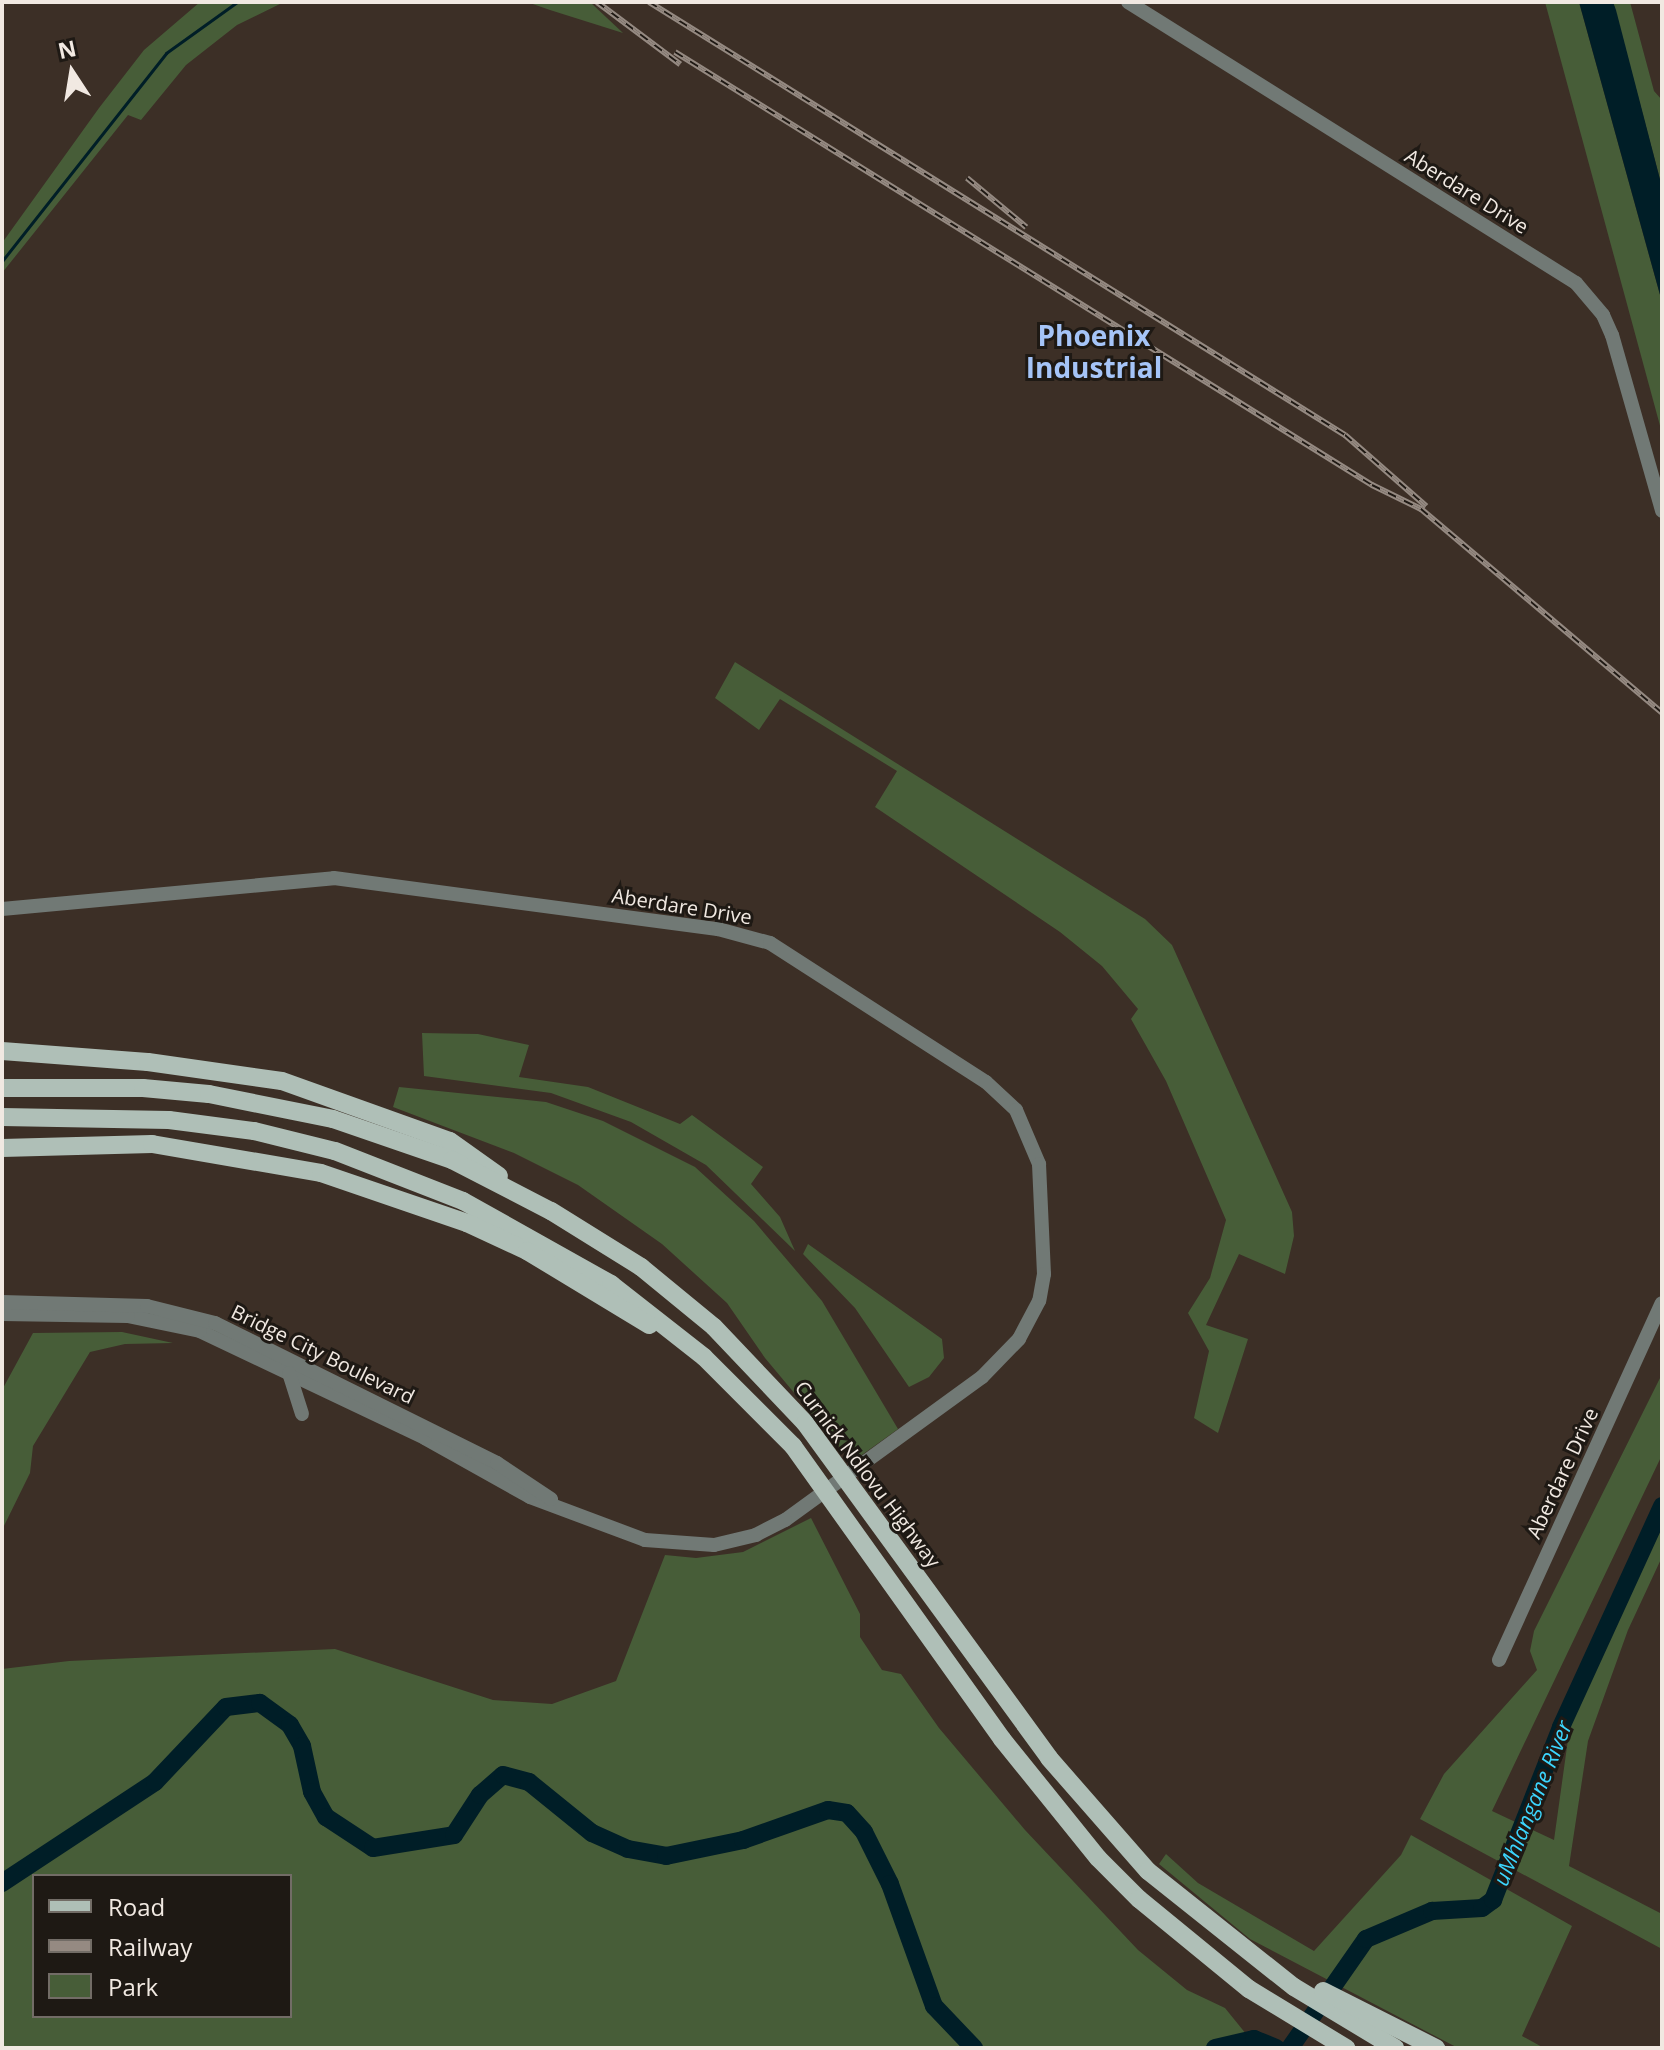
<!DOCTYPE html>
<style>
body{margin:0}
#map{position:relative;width:1664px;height:2050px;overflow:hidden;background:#3c2f26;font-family:"Open Sans",sans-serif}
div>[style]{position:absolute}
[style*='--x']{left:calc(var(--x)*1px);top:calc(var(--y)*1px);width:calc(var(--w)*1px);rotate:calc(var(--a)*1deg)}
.green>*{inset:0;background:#475d38}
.water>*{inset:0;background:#001e27}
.stream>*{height:3px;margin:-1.5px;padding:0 1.5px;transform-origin:1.5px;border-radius:1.5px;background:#001e27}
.river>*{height:18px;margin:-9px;padding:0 9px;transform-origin:9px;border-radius:9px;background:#001e27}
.minor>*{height:14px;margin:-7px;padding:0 7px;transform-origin:7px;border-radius:7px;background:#717975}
.major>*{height:18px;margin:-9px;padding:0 9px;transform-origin:9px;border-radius:9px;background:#afbfb7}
.rail>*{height:6px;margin-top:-3px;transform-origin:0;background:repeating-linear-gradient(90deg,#1e1914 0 9px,#958a82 0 18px);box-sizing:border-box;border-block:2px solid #958a82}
span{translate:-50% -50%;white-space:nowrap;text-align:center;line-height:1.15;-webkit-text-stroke:6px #1e1914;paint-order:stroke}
.street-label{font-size:20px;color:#f1e9e2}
.water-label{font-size:22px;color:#3cd5fd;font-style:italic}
.district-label{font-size:28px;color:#a5c4f7;font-weight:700}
.frame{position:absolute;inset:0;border:4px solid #f1e9e2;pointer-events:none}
.legend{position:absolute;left:32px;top:1874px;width:260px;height:144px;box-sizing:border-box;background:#1e1914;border:2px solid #726c66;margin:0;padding:10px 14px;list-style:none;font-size:24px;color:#f1e9e2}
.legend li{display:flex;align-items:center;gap:16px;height:40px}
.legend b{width:40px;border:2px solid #726c66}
.north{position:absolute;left:32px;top:32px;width:80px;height:80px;-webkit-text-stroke:6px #1e1914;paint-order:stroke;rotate:348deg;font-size:22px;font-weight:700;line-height:32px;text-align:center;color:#f1e9e2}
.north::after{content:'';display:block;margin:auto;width:28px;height:36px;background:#f1e9e2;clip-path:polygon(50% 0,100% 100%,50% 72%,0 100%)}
</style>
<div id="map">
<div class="green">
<i style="clip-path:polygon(200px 2px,284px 2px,237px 25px,186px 65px,141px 120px,128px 115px,2px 273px,2px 243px,99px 108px,144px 50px)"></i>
<i style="clip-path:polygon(527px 2px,590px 2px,623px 33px,550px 10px)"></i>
<i style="clip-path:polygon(1545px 2px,1579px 2px,1662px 302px,1662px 433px)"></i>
<i style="clip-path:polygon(1613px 2px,1630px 2px,1654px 91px,1662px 100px,1662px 187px)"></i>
<i style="clip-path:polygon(735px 662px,1145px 919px,1172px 945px,1292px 1212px,1294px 1236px,1285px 1274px,1239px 1254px,1206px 1325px,1248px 1339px,1218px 1433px,1194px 1418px,1209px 1351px,1188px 1313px,1210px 1278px,1226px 1220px,1166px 1081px,1131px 1019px,1138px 1009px,1102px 966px,1060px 932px,875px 807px,897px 771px,780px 699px,759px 730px,715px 698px)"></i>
<i style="clip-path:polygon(422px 1033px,478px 1034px,529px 1045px,519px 1077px,588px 1087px,680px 1124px,692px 1115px,763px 1167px,751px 1184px,780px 1217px,795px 1251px,706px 1165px,631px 1122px,551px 1093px,424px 1076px)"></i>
<i style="clip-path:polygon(399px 1087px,546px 1102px,603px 1121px,695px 1167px,754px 1221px,822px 1301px,898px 1429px,852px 1462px,765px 1358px,727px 1303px,662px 1244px,578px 1185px,514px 1153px,393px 1107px)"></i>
<i style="clip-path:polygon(808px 1244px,942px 1339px,944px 1358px,929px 1377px,909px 1387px,855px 1308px,803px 1254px)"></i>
<i style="clip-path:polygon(122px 1332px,173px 1343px,125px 1344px,90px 1352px,33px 1446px,30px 1473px,2px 1530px,2px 1390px,33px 1333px)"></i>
<i style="clip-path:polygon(1662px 1374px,1662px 1455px,1492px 1811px,1554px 1840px,1570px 1725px,1662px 1523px,1662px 1557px,1628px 1630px,1588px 1741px,1569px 1866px,1662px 1914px,1662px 1949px,1420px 1819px,1444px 1774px,1537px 1670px,1530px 1651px,1534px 1631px)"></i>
<i style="clip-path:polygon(evenodd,811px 1518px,860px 1614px,860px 1637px,882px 1670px,901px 1674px,939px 1728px,1025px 1830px,1138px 1950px,1187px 1990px,1225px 2008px,1255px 2045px,1264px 2048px,2px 2048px,2px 1669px,69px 1661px,335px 1649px,493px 1700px,552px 1704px,616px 1681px,665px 1555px,696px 1558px,743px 1552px,811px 1518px,34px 1876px,290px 1876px,290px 2016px,34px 2016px,34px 1876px)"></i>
<i style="clip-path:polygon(1411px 1835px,1572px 1926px,1522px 2036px,1544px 2048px,1458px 2048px,1250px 1939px,1159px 1864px,1166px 1854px,1198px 1883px,1314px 1951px,1401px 1855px)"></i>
</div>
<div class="water">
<i style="clip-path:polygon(1579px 2px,1613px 2px,1616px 10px,1662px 187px,1662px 302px)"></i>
</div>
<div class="stream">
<i style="--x:2;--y:261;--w:265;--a:-51.7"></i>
<i style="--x:166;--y:53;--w:87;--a:-35.7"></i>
</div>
<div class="river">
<i style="--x:2;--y:1883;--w:183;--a:-33.4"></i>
<i style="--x:155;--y:1782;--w:103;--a:-46.6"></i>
<i style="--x:226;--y:1707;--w:34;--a:-7"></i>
<i style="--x:260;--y:1703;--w:37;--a:36"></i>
<i style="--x:290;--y:1725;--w:24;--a:60"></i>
<i style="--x:302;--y:1746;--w:47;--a:77.7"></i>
<i style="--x:312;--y:1792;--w:29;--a:61"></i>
<i style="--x:326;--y:1817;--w:56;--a:33.4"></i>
<i style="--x:373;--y:1848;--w:82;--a:-9.1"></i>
<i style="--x:454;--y:1835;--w:48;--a:-57"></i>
<i style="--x:480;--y:1795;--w:30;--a:-41"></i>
<i style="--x:503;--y:1775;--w:27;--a:15"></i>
<i style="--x:529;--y:1782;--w:81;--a:39"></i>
<i style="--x:592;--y:1833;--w:39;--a:24"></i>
<i style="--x:628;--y:1849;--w:39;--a:10"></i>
<i style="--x:666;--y:1856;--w:79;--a:-11.7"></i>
<i style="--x:743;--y:1840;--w:90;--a:-19.4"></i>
<i style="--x:828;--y:1810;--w:19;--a:9"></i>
<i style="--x:847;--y:1813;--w:25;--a:48"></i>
<i style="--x:864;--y:1832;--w:58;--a:63.4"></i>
<i style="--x:890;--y:1884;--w:130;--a:70.2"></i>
<i style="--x:934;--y:2006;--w:58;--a:46.4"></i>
<i style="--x:1215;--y:2048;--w:40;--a:-13"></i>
<i style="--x:1254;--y:2039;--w:24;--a:22"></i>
<i style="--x:1290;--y:2048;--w:133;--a:-55.1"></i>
<i style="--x:1366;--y:1939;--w:72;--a:-23"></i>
<i style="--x:1432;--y:1911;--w:50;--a:-3.4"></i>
<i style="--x:1482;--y:1908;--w:14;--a:-36"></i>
<i style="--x:1493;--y:1900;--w:186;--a:-68.5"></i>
<i style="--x:1561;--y:1727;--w:243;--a:-65.4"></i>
</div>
<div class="minor">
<i style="--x:1128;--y:2;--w:529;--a:32.1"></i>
<i style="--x:1576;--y:283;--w:42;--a:49.8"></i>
<i style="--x:1603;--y:315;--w:22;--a:66"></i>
<i style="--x:1612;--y:335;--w:183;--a:74.1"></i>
<i style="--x:2;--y:909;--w:333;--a:-5.3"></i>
<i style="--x:334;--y:878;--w:387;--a:7.6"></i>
<i style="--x:718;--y:929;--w:54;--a:15.1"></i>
<i style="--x:770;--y:943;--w:257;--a:32.8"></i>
<i style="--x:986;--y:1082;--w:41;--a:43"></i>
<i style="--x:1016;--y:1110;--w:59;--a:66.9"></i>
<i style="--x:1039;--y:1164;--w:110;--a:87.4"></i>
<i style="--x:1044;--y:1274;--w:27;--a:100"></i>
<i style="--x:1039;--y:1301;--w:43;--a:117.8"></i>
<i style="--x:1019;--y:1339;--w:53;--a:134.2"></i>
<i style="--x:982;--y:1377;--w:243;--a:144"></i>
<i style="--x:785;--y:1520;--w:33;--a:153"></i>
<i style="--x:756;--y:1535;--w:43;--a:166.6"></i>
<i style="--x:714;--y:1545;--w:69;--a:-175.9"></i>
<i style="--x:645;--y:1540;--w:123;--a:-159.5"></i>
<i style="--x:530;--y:1497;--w:120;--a:-150.7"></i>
<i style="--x:425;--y:1438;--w:249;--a:-154.6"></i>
<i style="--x:200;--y:1331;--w:74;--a:-168.2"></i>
<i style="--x:128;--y:1316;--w:126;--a:-179.1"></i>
<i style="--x:2;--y:1302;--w:145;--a:1.6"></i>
<i style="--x:147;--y:1306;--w:70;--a:14"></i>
<i style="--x:215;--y:1323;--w:315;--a:26.4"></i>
<i style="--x:497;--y:1463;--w:65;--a:33.7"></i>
<i style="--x:289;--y:1373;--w:43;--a:72.4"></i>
<i style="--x:1499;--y:1660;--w:392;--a:-65.5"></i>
</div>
<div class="major">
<i style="--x:2;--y:1051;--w:146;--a:4.3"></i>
<i style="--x:148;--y:1062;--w:135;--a:8.1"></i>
<i style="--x:282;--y:1081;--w:178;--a:19.7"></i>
<i style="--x:450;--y:1141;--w:60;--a:35.5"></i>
<i style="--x:2;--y:1088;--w:141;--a:0"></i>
<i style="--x:143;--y:1088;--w:66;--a:5.2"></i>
<i style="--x:209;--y:1094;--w:126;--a:11.4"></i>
<i style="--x:333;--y:1119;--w:126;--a:19"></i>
<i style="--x:452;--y:1160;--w:111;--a:27.3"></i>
<i style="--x:551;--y:1211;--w:106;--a:31.9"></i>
<i style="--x:641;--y:1267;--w:94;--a:39.4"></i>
<i style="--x:714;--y:1327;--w:132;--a:46.5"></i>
<i style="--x:805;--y:1423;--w:414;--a:53.9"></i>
<i style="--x:1049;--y:1758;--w:150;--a:48.8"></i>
<i style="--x:1148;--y:1871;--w:186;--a:38.5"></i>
<i style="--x:1294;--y:1987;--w:118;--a:31.1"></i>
<i style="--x:2;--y:1117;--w:167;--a:1"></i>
<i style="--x:169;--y:1120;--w:86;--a:7.4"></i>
<i style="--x:254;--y:1131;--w:83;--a:13.9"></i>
<i style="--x:335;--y:1151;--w:137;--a:21.3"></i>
<i style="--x:463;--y:1201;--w:170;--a:29.3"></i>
<i style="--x:611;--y:1284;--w:118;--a:38.1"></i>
<i style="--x:704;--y:1357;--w:126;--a:45"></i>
<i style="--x:793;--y:1446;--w:360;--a:54.5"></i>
<i style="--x:1002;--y:1739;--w:153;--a:51.1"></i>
<i style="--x:1098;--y:1858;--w:58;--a:45"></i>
<i style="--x:1139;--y:1899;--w:142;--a:39.3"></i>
<i style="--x:1249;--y:1989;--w:114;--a:31.3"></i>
<i style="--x:2;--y:1148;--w:150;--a:-1.5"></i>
<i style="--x:152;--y:1144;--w:171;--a:9.7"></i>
<i style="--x:321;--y:1173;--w:154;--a:18.9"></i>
<i style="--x:467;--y:1223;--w:66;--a:25"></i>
<i style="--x:527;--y:1251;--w:143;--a:31.2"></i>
<i style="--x:1323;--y:1991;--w:127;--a:26.8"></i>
</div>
<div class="rail">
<i style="--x:597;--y:2;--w:104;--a:36.8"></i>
<i style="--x:649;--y:2;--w:820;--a:31.89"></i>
<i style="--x:1345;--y:435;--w:108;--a:41.2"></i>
<i style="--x:675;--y:52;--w:821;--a:31.85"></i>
<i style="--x:1372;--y:485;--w:55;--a:26.1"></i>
<i style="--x:1421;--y:509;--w:316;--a:40.2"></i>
<i style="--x:967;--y:178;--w:77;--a:39.7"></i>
</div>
<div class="street-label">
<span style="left:1467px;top:191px;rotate:32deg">Aberdare Drive</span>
<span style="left:682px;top:906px;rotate:9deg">Aberdare Drive</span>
<span style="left:323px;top:1354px;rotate:26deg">Bridge City Boulevard</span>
<span style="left:1562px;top:1473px;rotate:-65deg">Aberdare Drive</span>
<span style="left:868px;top:1474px;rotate:53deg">Curnick Ndlovu Highway</span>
</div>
<div class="water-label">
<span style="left:1532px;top:1803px;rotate:-68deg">uMhlangane River</span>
</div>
<div class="district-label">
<span style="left:1094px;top:351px">Phoenix<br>Industrial</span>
</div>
<div class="frame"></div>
<ul class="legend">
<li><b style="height:10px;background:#afbfb7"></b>Road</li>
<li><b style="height:10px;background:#958a82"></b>Railway</li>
<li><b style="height:22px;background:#475d38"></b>Park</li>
</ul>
<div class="north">N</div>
</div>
